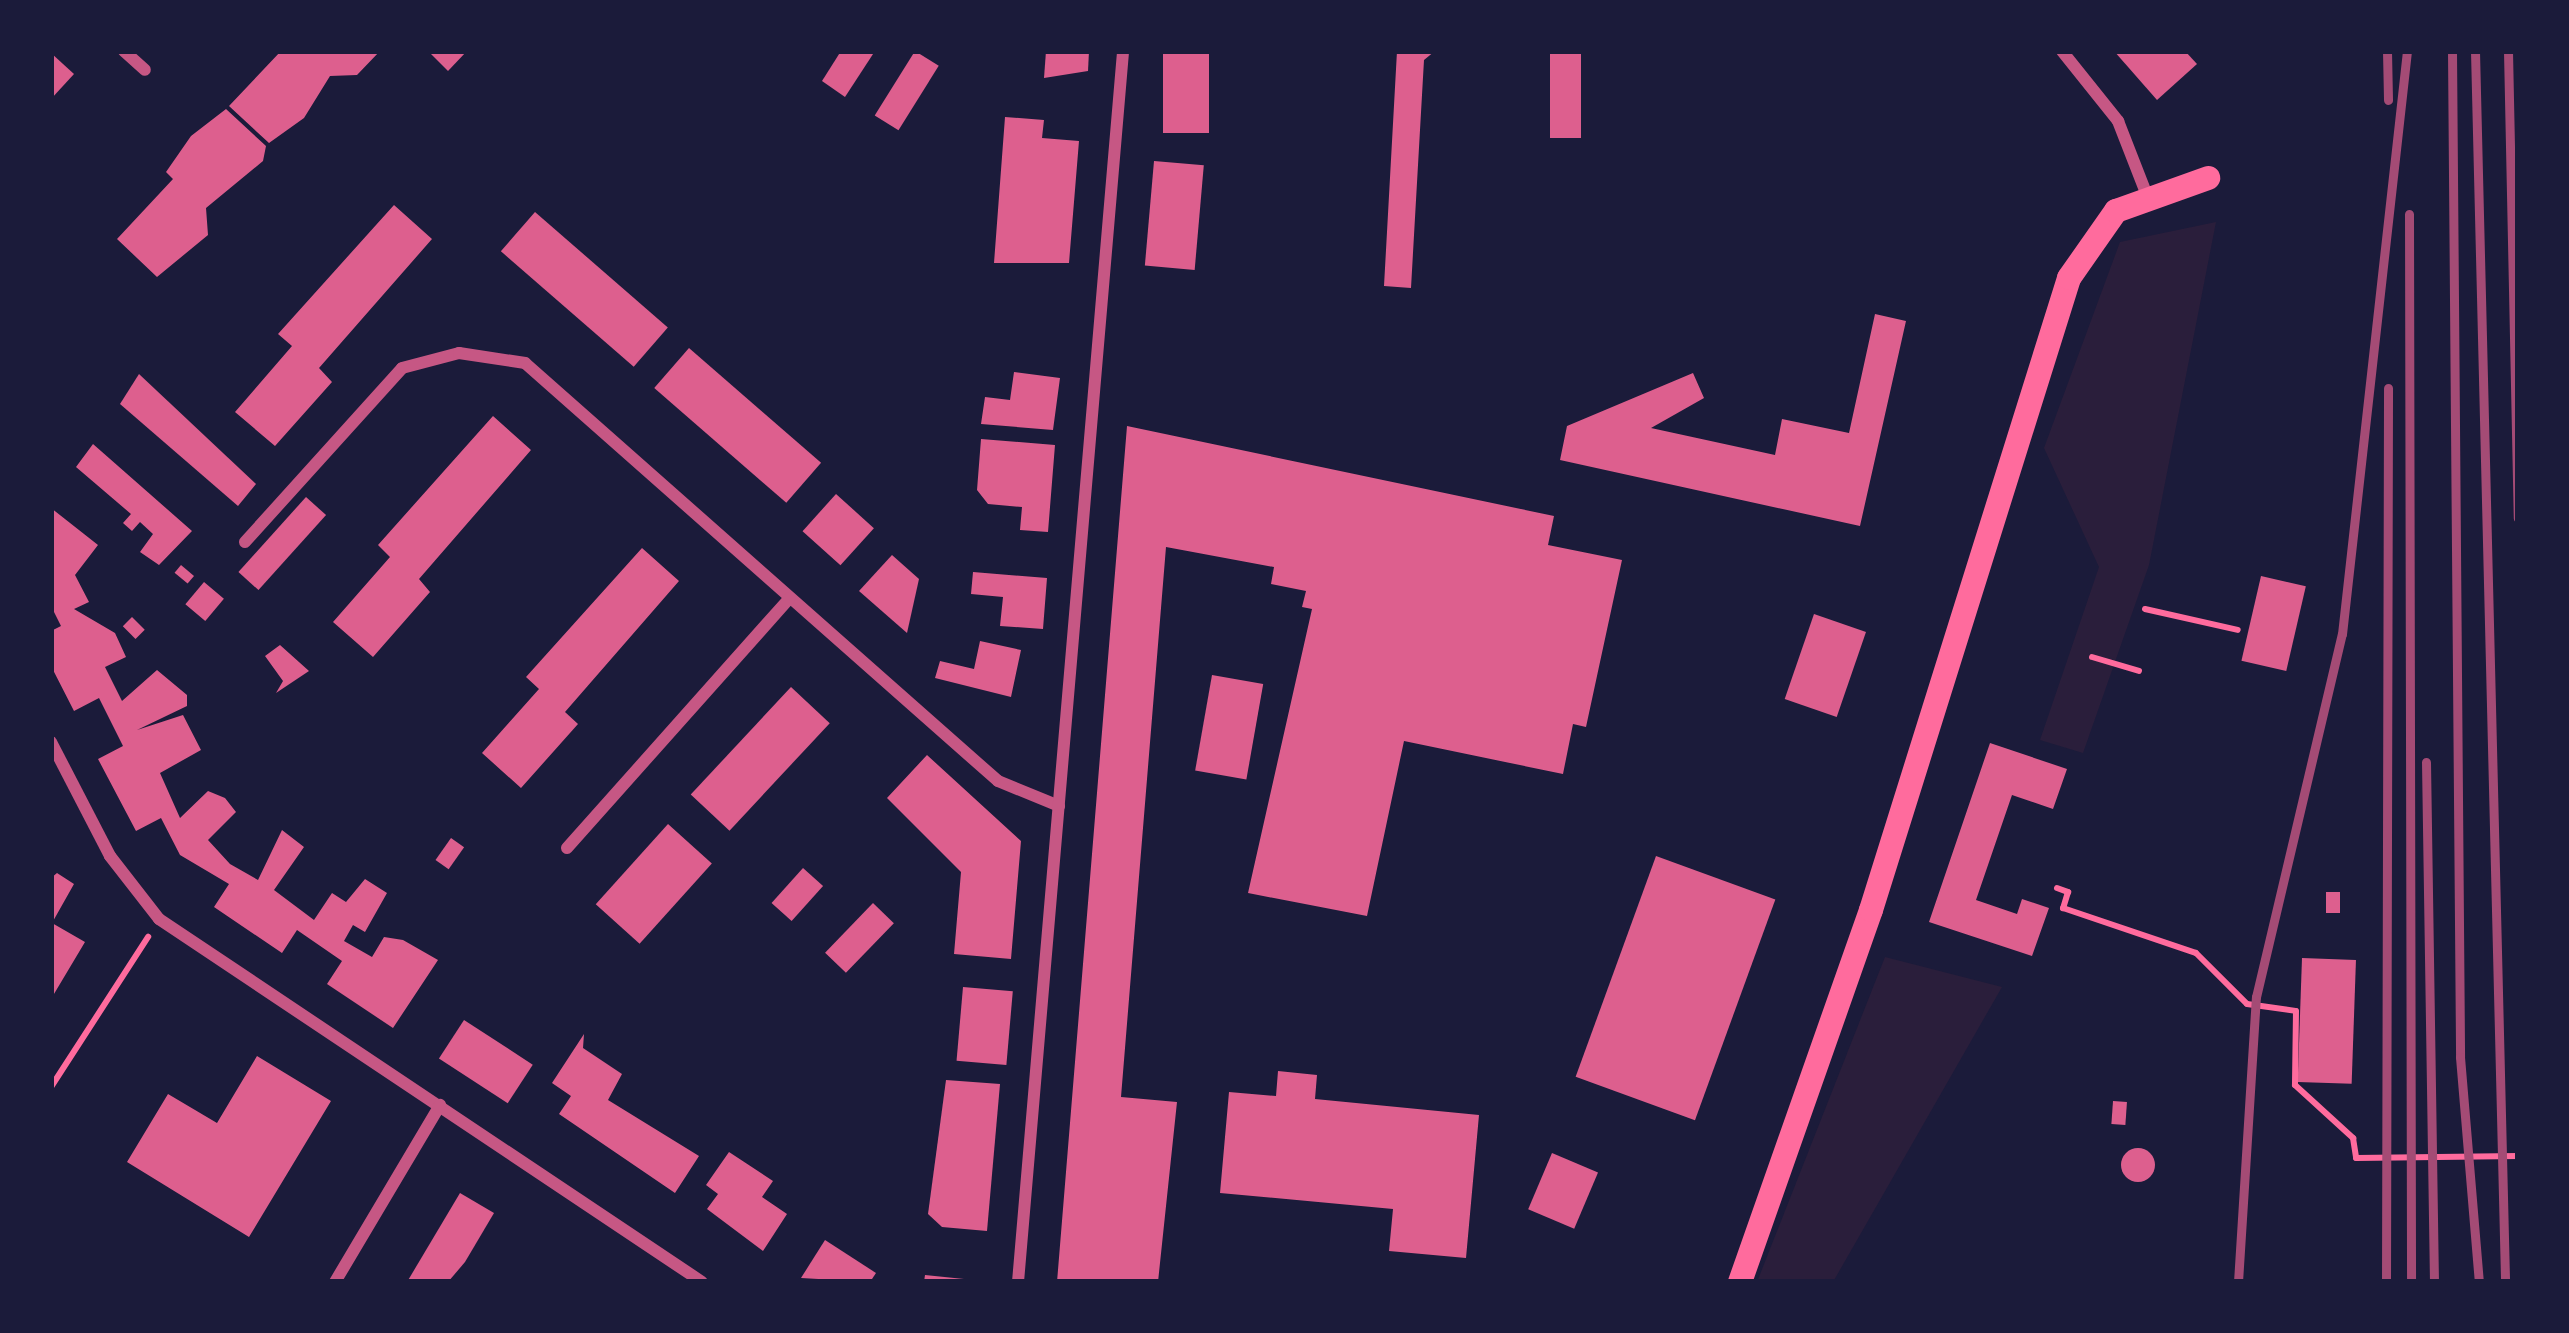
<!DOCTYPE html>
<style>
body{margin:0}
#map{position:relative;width:2569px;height:1333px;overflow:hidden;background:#1b1b3a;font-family:Barlow,sans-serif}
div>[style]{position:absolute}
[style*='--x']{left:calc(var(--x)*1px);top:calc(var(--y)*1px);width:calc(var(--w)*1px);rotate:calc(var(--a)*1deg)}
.green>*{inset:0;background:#2a1e3b}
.building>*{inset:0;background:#dd5f8e;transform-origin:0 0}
.round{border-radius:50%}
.path>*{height:6px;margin:-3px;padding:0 3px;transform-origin:3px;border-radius:3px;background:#ff6b9d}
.minor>*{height:12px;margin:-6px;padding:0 6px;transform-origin:6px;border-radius:6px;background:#c65784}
.secondary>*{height:24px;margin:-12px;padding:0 12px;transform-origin:12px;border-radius:12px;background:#ff6b9d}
.rail>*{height:9px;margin:-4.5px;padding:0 4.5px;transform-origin:4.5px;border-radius:4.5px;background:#a44b75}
span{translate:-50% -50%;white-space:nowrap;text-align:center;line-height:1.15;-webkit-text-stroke:12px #1b1b3a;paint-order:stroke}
.frame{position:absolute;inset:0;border:54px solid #1b1b3a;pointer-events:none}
</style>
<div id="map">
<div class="green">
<i style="clip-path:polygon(2216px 222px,2149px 565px,2083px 753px,2040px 740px,2099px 567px,2044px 448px,2120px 242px)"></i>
<i style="clip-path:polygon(1885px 957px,2002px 987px,1833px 1282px,1757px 1282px)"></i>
</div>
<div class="building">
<i style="clip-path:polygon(281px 51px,380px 51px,357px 75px,330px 76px,304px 118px,269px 143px,229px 106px)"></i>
<i style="clip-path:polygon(428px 51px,467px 51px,448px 71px)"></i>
<i style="clip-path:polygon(841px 51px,875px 51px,845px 97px,822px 81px)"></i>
<i style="left:915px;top:51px;width:28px;height:76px;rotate:32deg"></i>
<i style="clip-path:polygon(1046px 51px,1089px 51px,1088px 71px,1044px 78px)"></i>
<i style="left:1163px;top:51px;width:46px;height:82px"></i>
<i style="clip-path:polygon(1397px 51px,1435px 51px,1424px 60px,1411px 288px,1384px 286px)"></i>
<i style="left:1550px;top:51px;width:31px;height:87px"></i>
<i style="clip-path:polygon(2114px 51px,2185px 51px,2197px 64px,2157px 100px)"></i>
<i style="clip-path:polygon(51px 53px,74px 74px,51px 99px)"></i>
<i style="clip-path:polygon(226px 109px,266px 146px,263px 161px,206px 208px,208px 235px,157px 277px,117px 239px,173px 179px,166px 172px,191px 136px)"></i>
<i style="clip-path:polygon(1005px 117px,1044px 120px,1042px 138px,1079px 141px,1069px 263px,994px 263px)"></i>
<i style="left:1154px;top:161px;width:50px;height:105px;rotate:5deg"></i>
<i style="clip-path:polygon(394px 205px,432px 239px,319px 368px,332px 382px,275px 446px,235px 412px,292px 346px,278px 334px)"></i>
<i style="left:535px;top:212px;width:176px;height:52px;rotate:41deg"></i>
<i style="clip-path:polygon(1875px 314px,1906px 321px,1860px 526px,1560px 460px,1567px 426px,1693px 373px,1704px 398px,1651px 428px,1775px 455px,1782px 419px,1849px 433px)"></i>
<i style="left:689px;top:348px;width:175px;height:53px;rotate:41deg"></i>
<i style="clip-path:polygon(1014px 372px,1060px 378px,1053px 430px,981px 424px,985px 397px,1010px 400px)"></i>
<i style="clip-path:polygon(139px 374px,256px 484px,238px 506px,120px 404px)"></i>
<i style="clip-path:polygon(493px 416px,531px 450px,419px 579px,430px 592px,373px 657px,333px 622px,390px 557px,378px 545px)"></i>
<i style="clip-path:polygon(1127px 426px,1554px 516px,1548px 545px,1622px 560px,1586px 727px,1573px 724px,1563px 774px,1404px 741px,1367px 916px,1248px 893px,1312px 609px,1302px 607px,1306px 591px,1271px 584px,1274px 567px,1166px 547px,1121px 1097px,1177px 1102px,1158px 1282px,1057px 1282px)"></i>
<i style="clip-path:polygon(981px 439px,1055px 445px,1048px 532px,1020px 530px,1022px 507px,988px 504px,977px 490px)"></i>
<i style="clip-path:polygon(93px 444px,192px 531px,159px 565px,140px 552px,153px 534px,140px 522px,132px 531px,123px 523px,131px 514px,76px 467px)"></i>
<i style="left:836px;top:494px;width:51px;height:50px;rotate:42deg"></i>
<i style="left:306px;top:497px;width:27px;height:101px;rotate:42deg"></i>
<i style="clip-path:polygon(51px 508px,98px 545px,75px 575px,89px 602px,74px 609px,115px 633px,126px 657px,105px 667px,122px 701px,157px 670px,187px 695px,187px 706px,137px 730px,183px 715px,201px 750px,160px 773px,180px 818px,208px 791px,225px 798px,236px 812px,208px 840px,230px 864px,258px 880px,282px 830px,304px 847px,274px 890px,314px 920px,332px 893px,346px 902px,365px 879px,387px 893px,365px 932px,353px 925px,344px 941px,372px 957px,384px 937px,403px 940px,438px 960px,393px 1028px,327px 984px,342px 961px,297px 930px,282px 953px,214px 907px,229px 884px,180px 855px,161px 818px,136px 831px,98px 759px,123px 746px,99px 698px,74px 711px,51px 666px,51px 631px,61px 626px,51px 606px)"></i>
<i style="clip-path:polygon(642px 548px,679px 581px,565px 712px,578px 724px,521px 788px,482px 753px,539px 689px,526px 677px)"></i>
<i style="clip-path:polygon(892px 555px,919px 579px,907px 633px,859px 591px)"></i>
<i style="left:181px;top:565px;width:17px;height:10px;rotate:40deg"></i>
<i style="clip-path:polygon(973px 572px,1047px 578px,1043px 629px,1000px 626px,1003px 597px,971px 594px)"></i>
<i style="left:2261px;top:576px;width:46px;height:87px;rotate:13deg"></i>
<i style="left:204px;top:582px;width:26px;height:29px;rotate:40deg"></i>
<i style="left:1814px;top:614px;width:55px;height:90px;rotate:19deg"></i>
<i style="left:132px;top:617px;width:18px;height:13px;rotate:45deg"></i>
<i style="clip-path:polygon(980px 641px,1021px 650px,1011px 697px,935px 678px,940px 661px,974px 669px)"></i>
<i style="clip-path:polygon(280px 645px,309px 671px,276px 693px,283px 681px,265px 656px)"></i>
<i style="left:1212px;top:675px;width:52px;height:97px;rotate:10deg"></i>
<i style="left:791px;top:687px;width:53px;height:147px;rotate:43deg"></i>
<i style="clip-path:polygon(1990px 743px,2067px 769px,2053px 809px,2012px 795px,1976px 900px,2017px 914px,2022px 899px,2049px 908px,2032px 956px,1929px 922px)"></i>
<i style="clip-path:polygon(927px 755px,1021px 841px,1011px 959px,954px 954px,961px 872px,887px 798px)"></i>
<i style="left:668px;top:824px;width:59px;height:108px;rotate:42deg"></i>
<i style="left:451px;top:838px;width:16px;height:27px;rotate:35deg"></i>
<i style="left:1656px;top:856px;width:127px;height:235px;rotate:20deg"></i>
<i style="left:803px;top:868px;width:27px;height:47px;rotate:42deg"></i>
<i style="clip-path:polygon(57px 873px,74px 884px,52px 923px,85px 942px,51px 999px,51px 878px)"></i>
<i style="left:2326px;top:892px;width:14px;height:21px"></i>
<i style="left:873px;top:903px;width:29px;height:69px;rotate:44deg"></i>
<i style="left:2302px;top:958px;width:54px;height:124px;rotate:2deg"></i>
<i style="left:963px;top:987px;width:50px;height:74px;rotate:5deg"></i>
<i style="left:464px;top:1020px;width:82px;height:46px;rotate:33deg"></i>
<i style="clip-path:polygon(584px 1034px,583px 1048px,622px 1074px,608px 1100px,699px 1156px,675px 1193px,559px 1114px,571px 1096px,552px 1083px)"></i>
<i style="clip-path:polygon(257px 1056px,331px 1101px,249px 1237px,127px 1162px,168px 1094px,217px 1123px)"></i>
<i style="clip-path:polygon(1278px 1071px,1317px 1075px,1315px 1099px,1479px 1115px,1466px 1258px,1389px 1251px,1393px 1209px,1220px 1193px,1229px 1092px,1276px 1096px)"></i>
<i style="clip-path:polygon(946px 1080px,1000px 1084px,987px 1231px,942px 1227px,928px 1214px)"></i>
<i style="left:2113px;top:1101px;width:14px;height:23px;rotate:4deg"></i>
<i class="round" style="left:2121px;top:1148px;width:34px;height:34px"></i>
<i style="clip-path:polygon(729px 1152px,773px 1181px,762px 1197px,787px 1214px,763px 1251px,707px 1209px,718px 1194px,706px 1185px)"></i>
<i style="left:1552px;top:1153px;width:50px;height:61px;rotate:23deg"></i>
<i style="clip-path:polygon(460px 1193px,494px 1213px,465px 1262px,448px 1282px,407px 1282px)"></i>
<i style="clip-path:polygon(825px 1240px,876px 1273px,870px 1282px,801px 1278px)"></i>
<i style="clip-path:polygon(925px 1275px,964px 1279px,963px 1282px,924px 1282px)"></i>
</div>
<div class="path">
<i style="--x:2145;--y:609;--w:95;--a:12.7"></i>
<i style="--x:2092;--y:657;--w:49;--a:16.6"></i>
<i style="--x:2057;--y:888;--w:12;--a:20"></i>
<i style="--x:2068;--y:892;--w:17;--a:107"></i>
<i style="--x:2063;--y:908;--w:140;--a:18.7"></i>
<i style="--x:2196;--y:953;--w:72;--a:45"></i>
<i style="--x:2247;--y:1004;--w:49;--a:8.1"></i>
<i style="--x:2296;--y:1011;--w:74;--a:90.8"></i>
<i style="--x:2295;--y:1085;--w:79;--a:42.4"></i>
<i style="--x:2353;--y:1138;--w:20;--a:81"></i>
<i style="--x:2356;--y:1158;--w:162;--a:-0.7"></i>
<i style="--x:51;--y:1087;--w:179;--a:-57.1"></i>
</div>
<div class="minor">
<i style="--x:124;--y:51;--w:28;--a:42"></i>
<i style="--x:2062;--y:51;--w:90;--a:51.3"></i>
<i style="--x:2118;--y:121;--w:77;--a:68.7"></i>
<i style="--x:245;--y:542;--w:234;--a:-47.9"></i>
<i style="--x:402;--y:368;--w:59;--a:-14.7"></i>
<i style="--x:459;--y:353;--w:67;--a:8.6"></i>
<i style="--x:525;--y:363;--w:631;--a:41.47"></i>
<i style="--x:998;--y:781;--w:66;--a:22.3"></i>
<i style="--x:51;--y:742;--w:128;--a:62.6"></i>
<i style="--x:110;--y:856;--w:80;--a:52.1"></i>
<i style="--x:159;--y:919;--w:653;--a:33.76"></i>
<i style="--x:567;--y:848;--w:335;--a:-48.3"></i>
<i style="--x:335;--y:1282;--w:206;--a:-59.3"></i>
<i style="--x:1018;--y:1282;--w:1235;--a:-85.12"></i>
</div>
<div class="secondary">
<i style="--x:1740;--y:1282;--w:394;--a:-70.6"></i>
<i style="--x:1871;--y:910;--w:662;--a:-72.6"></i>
<i style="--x:2069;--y:278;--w:82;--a:-55"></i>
<i style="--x:2116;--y:211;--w:98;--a:-19.7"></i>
</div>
<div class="rail">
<i style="--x:2387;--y:51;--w:49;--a:88.8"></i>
<i style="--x:2452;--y:51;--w:1006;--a:89.54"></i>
<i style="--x:2460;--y:1057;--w:226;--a:85.2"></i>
<i style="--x:2475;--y:51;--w:1231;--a:88.6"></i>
<i style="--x:2508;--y:51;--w:467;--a:88.8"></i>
<i style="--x:2409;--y:214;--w:1068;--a:89.89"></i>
<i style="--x:2426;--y:762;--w:520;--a:89.12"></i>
<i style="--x:2238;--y:1282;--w:286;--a:-86.4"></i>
<i style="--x:2256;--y:997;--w:373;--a:-76.7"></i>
<i style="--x:2342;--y:634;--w:587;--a:-83.64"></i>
<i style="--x:2386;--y:1282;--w:894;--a:-89.87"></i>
</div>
<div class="frame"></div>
</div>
